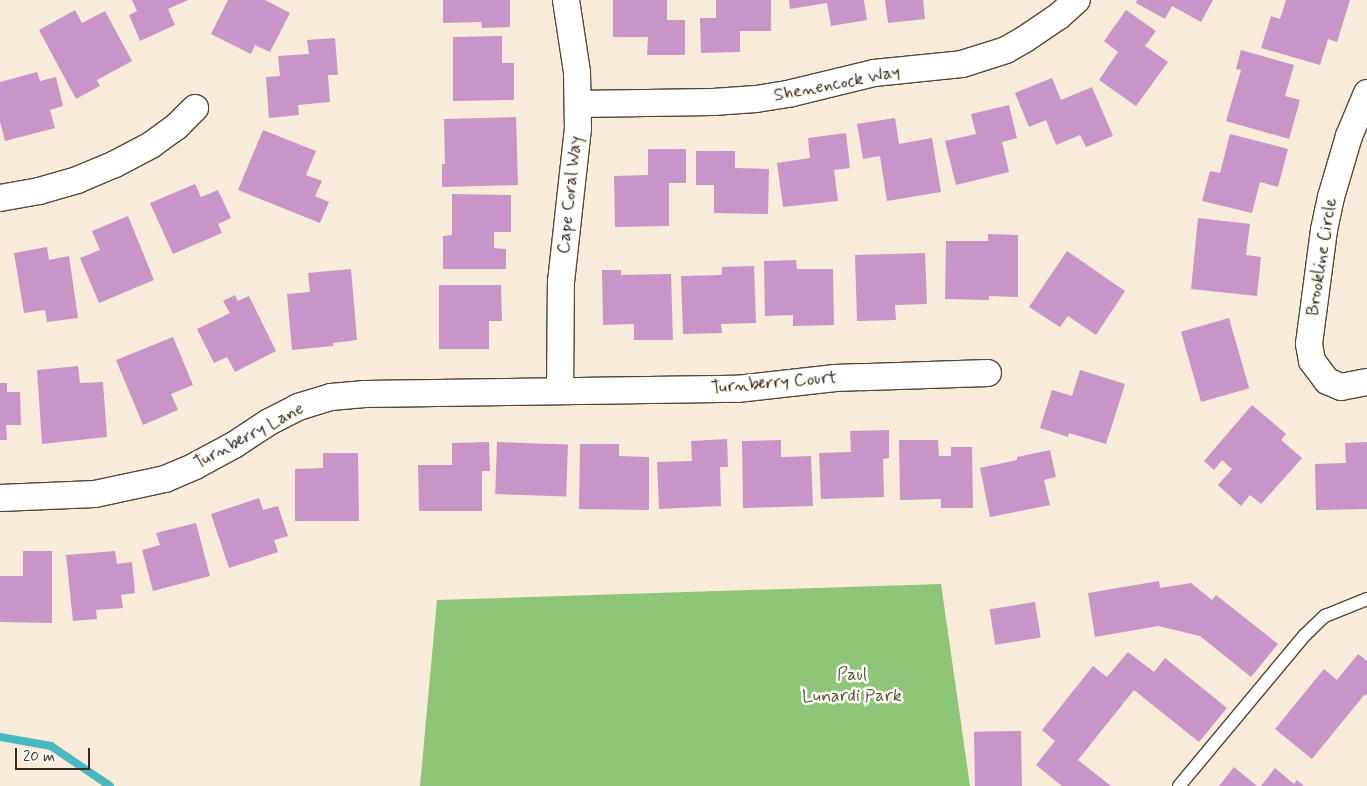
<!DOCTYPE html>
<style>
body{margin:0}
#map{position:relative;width:1367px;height:786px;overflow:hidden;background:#f8ebd9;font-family:Mynerve,sans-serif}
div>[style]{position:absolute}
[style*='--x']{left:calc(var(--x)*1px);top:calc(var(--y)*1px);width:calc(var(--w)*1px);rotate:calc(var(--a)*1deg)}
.green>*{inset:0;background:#8fc577}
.stream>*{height:8px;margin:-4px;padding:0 4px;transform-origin:4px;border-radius:4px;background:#4ab8c2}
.building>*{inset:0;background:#c795c8;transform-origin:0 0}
.roads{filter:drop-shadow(1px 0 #57473a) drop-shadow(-1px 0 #57473a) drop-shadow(0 1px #57473a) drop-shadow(0 -1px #57473a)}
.service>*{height:12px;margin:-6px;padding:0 6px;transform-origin:6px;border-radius:6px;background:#fff}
.minor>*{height:26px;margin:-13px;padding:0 13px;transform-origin:13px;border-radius:13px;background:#fff}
span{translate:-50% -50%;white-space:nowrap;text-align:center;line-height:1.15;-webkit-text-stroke:5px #fdfcf7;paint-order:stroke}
.street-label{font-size:18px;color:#3b2a1e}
.park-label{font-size:18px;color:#545839}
.scale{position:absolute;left:15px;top:748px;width:75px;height:22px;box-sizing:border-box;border:2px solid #3b2a1e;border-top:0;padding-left:6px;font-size:15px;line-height:18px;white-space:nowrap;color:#3b2a1e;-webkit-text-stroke:4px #fdfcf7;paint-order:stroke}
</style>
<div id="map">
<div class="green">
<i style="clip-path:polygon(941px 584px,970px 786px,420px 786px,437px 600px)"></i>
</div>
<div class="stream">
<i style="--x:0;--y:737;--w:52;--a:10"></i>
<i style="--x:51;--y:746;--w:71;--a:34.1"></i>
</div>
<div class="building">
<i style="clip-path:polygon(132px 0,188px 0,168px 9px,175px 25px,140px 41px,129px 15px,137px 11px)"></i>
<i style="clip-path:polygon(228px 0,265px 0,290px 13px,270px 52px,255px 45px,251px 54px,211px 34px)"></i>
<i style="clip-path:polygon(443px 0,510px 0,510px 27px,482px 28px,481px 22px,443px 23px)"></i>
<i style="clip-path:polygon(613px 0,667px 0,667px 20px,685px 20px,685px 55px,647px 55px,648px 37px,613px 37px)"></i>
<i style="clip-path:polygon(716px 0,771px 0,771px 31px,740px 31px,740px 52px,701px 53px,700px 18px,716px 18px)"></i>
<i style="clip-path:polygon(789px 0,864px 0,867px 20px,831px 26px,827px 3px,790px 9px)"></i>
<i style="clip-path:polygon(885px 0,923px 0,925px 19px,888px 23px)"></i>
<i style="clip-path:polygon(1137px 0,1213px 0,1201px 22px,1172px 6px,1165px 19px,1136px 3px)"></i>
<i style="clip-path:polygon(1286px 0,1350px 0,1337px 42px,1328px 39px,1320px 65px,1261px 48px,1271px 16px,1280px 19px)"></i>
<i style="clip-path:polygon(75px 10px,82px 23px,105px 11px,132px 61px,97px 80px,100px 86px,76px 99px,39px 30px)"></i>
<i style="clip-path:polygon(1126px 10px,1156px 31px,1145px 46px,1168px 62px,1136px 106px,1099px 80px,1118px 52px,1104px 41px)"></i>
<i style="clip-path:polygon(502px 36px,502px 63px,514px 63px,514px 100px,453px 101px,453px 37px)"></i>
<i style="clip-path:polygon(335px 38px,338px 75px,328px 75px,330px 102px,298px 105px,299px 115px,269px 118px,266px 77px,280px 76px,278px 56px,309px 54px,307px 40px)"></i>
<i style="clip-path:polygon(1241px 50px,1294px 65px,1285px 96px,1300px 100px,1289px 139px,1226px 121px,1241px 70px,1236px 69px)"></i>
<i style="clip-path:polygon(37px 72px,40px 81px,56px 77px,63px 106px,50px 110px,55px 128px,5px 141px,0 121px,0 82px)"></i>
<i style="clip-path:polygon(1052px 78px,1061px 100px,1092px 87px,1113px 136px,1086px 147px,1080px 135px,1056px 145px,1046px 120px,1029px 127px,1015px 93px)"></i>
<i style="clip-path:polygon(1009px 105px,1017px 138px,1002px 142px,1009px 172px,956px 185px,945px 141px,976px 134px,971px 114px)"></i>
<i style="clip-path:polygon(516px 117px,518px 185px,442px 187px,442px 164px,445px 164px,444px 119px)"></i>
<i style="clip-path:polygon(895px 118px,899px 144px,932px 138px,941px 192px,887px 201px,880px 156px,863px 159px,857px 124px)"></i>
<i style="clip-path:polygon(263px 130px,316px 151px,306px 175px,322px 181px,315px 196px,329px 202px,320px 223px,238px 190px)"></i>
<i style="clip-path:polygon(846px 133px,850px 168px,834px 170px,838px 201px,783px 207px,777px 163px,810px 158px,808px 138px)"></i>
<i style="clip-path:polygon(1230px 134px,1288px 149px,1278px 187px,1260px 182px,1252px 213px,1202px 201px,1210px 171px,1220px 173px)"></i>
<i style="clip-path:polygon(648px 149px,686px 149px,686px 183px,669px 183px,669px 226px,615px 227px,614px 176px,648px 175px)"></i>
<i style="clip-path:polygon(696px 151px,735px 151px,735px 168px,769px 169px,768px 214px,714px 213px,714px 185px,696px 185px)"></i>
<i style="clip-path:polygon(195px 184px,201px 197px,218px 190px,231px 218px,218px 224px,222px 233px,173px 254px,150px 203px)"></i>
<i style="clip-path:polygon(452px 194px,511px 195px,511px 232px,494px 232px,494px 248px,506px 249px,506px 269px,443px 269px,443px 236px,452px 235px)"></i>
<i style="clip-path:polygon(128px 216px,154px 280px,99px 303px,80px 258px,100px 250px,92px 231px)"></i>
<i style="clip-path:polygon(1198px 218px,1250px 224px,1246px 255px,1261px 257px,1257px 296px,1191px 289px)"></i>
<i style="clip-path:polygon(988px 234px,1018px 235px,1018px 297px,989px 296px,989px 300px,945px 299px,946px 241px,988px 241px)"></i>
<i style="clip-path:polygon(47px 247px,49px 260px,69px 256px,78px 318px,47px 322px,45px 310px,24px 313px,14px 253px)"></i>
<i style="clip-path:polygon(1067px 251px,1125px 291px,1096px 335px,1068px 316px,1060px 327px,1029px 307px)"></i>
<i style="clip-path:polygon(925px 253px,927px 304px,895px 305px,896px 320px,857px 321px,855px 255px)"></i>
<i style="clip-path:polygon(796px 260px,797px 269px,833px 269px,834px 325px,793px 326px,793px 315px,765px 316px,764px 261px)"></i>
<i style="clip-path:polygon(754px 266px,756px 323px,721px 324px,722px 333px,683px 334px,681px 276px,722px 275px,722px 267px)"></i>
<i style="clip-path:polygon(351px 269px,357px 340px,333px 343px,333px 346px,292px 350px,287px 294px,310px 292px,308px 273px)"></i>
<i style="clip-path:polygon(602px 270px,621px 270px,621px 275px,671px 274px,673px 340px,634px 340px,634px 324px,603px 325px)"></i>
<i style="clip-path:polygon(439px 285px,501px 285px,502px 321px,489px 321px,489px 349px,439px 349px)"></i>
<i style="clip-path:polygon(235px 295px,238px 301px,249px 296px,276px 351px,235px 372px,227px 357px,214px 363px,197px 329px,230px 313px,223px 301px)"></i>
<i style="left:1229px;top:318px;width:73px;height:50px;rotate:74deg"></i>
<i style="clip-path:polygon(173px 337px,193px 385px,171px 394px,178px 410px,143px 425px,116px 360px)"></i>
<i style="clip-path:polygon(78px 366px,80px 383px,103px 382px,107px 437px,42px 444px,37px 370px)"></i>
<i style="clip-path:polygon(1080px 370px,1125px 384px,1106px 444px,1069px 433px,1068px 437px,1040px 428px,1052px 390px,1072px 396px)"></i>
<i style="clip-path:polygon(0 383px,7px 383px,7px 392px,20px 392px,21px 425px,6px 425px,7px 440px,0 440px)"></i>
<i style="clip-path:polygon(1252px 405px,1286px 434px,1281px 440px,1302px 458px,1261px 504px,1250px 495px,1241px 506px,1218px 485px,1232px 469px,1222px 460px,1214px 470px,1204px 461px)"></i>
<i style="clip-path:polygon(889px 430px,889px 458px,883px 459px,884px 497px,821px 499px,819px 453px,851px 452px,850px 431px)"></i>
<i style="clip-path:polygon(727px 439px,728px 467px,720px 467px,721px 506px,659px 509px,657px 462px,692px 461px,691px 441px)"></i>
<i style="clip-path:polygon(781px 440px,781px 457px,811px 456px,813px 506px,743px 508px,742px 441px)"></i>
<i style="clip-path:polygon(899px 440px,938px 440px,939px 456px,951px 456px,951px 447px,972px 447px,973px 508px,941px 508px,941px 499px,900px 500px)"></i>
<i style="clip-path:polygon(489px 442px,490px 471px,482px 471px,482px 511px,419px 511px,418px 465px,452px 465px,452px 443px)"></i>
<i style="left:497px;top:442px;width:71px;height:52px;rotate:2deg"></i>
<i style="clip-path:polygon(1367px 442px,1367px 509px,1316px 510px,1315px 464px,1346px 463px,1345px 443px)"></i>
<i style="clip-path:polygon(580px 444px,619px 444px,619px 456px,649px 457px,649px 510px,579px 509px)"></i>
<i style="clip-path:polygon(1050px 450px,1056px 477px,1044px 480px,1050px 505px,990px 517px,980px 468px,1017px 460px,1017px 457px)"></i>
<i style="clip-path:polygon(323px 453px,358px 453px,359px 521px,295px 521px,295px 469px,323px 468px)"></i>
<i style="clip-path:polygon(259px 498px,263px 510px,278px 506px,288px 536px,274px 540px,278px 552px,229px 568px,211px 514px)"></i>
<i style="clip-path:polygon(196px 523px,210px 576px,153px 591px,142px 550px,160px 545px,156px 533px)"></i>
<i style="clip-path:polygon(23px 551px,52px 551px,52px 623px,0 622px,0 576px,23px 576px)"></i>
<i style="clip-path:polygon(115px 551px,117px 564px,132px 562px,135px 593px,121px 595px,123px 608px,96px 610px,97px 619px,73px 621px,66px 555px)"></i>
<i style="clip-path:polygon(1159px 581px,1160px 588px,1191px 583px,1212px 600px,1216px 595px,1278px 644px,1251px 677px,1200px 636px,1158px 626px,1095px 637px,1088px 593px)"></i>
<i style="left:1035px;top:602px;width:36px;height:46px;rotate:81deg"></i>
<i style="clip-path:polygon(1128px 652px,1154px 672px,1165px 658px,1227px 708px,1199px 742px,1134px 690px,1078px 760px,1111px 786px,1062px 786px,1036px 765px,1055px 741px,1042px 730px,1093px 666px,1107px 677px)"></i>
<i style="clip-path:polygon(1358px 654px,1367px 661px,1367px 696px,1365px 694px,1312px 759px,1275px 729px,1324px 669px,1337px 680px)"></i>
<i style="left:1021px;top:731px;width:55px;height:47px;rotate:89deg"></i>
<i style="clip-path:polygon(1234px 767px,1257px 786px,1219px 786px)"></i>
<i style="clip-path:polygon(1275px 768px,1294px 784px,1297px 780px,1304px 786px,1261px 786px)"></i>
</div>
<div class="roads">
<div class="service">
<i style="--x:1179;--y:786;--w:197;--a:-50.2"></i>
<i style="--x:1305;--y:635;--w:28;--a:-44"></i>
<i style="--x:1325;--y:616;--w:45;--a:-22"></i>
</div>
<div class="minor">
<i style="--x:1367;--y:93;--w:47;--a:112.7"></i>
<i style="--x:1349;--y:136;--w:64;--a:106.4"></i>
<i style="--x:1331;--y:197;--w:34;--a:102"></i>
<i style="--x:1324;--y:230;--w:115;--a:97.5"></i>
<i style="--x:1309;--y:344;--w:17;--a:80"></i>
<i style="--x:1312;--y:361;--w:25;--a:53"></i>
<i style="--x:1327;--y:381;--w:15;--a:23"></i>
<i style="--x:1341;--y:387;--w:26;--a:-11"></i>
<i style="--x:578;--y:104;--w:135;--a:-0.8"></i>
<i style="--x:713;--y:102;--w:43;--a:-4"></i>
<i style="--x:756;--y:99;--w:36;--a:-9"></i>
<i style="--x:792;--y:93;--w:84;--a:-13.7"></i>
<i style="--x:874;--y:73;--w:88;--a:-5.8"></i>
<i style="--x:962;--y:64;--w:46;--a:-17.7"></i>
<i style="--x:1006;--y:50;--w:22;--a:-30"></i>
<i style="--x:1025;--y:39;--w:41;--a:-34.1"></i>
<i style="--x:1059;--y:16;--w:24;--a:-42"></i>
<i style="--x:0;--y:198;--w:40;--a:-10"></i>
<i style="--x:39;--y:191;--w:40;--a:-16"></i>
<i style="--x:77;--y:180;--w:41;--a:-22.8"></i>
<i style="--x:115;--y:164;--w:41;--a:-27.8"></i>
<i style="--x:151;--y:145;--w:31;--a:-36"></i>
<i style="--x:176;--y:127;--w:27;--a:-45"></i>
<i style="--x:560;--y:391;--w:109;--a:-89.5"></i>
<i style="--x:561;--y:282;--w:154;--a:-83.7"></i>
<i style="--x:578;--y:129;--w:57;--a:-91"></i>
<i style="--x:577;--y:72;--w:73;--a:-98.7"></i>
<i style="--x:0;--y:498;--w:95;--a:-2.4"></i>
<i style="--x:95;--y:494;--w:72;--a:-12.1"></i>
<i style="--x:165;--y:479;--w:33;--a:-23"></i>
<i style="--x:195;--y:466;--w:44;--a:-28.3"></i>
<i style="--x:234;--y:445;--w:42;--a:-33.3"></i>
<i style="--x:269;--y:422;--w:33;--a:-27"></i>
<i style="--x:298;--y:407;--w:34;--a:-17"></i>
<i style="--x:331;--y:397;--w:34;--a:-5"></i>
<i style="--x:365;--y:394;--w:372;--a:-0.8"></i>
<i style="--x:737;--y:389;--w:99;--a:-6.4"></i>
<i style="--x:835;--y:378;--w:153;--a:-1.9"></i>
</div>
</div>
<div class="street-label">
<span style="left:837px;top:84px;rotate:-11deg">Shenencock Way</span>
<span style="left:570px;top:195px;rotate:-84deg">Cape Coral Way</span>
<span style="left:1322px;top:257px;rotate:-81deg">Brookline Circle</span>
<span style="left:774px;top:383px;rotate:-5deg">Turnberry Court</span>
<span style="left:249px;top:436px;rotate:-28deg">Turnberry Lane</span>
</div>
<div class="park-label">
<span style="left:852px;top:686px">Paul<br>Lunardi Park</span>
</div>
<div class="scale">20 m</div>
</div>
